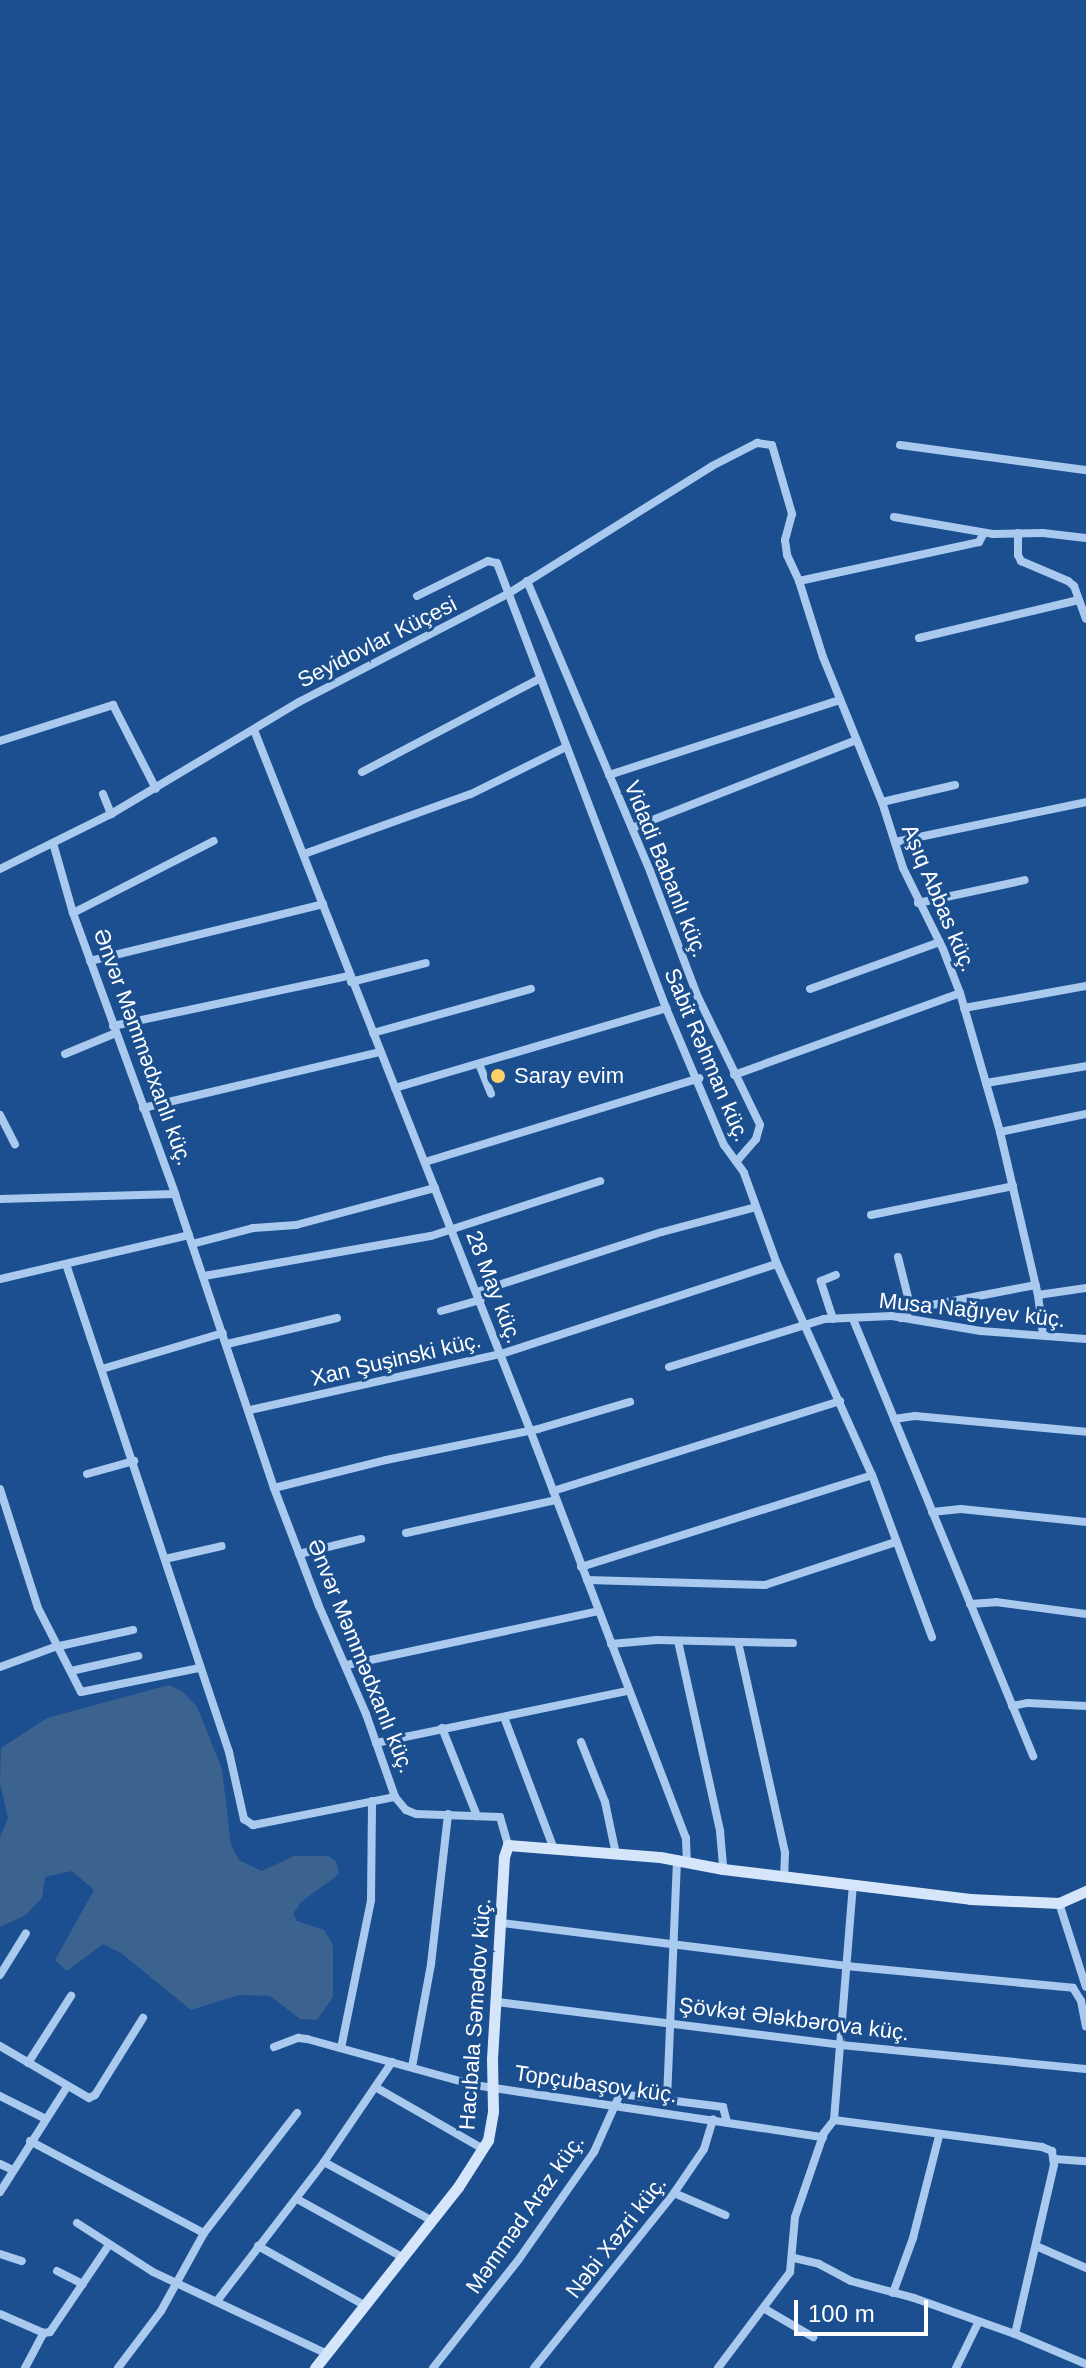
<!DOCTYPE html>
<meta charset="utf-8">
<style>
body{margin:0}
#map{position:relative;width:1086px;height:2368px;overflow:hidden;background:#1b4f8f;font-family:Helvetica,sans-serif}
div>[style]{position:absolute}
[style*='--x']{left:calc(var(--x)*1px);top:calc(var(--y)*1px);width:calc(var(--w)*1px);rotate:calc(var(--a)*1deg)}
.water>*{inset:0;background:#3c6290}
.street>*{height:8px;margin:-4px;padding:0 4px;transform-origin:4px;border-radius:4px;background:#a9c9ee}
.secondary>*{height:11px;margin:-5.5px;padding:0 5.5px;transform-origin:5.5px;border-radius:5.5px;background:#d6e6fa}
.dots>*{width:22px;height:22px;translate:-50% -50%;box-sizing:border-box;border:4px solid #1b4f8f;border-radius:50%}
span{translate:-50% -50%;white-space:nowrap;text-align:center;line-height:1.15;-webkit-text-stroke:6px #1b4f8f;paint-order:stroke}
.street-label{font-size:22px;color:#fff}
.poi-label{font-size:22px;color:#fff}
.left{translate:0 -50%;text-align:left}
.scale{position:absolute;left:794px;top:2300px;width:134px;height:36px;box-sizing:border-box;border:4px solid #fff;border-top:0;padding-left:10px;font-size:24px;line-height:28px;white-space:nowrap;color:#fff;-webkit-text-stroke:6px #1b4f8f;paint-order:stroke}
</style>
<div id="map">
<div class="water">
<i style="clip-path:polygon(169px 1685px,183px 1692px,197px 1707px,222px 1769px,231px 1845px,239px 1860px,262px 1871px,294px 1856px,328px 1856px,336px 1861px,339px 1874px,301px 1902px,293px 1914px,297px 1921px,324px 1930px,333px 1945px,333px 1997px,317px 2020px,300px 2019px,270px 1996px,239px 1995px,191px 2010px,121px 1953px,103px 1944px,67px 1971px,55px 1960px,94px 1890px,72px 1871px,45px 1877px,42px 1898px,26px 1915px,0 1927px,0 1837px,8px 1818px,0 1783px,1px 1748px,47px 1718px)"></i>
</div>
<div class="street">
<i style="--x:900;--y:445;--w:188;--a:7.7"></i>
<i style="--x:894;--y:517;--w:100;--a:9.7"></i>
<i style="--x:993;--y:534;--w:50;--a:-1.1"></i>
<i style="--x:1043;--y:533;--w:43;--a:6.6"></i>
<i style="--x:1018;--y:533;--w:22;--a:90"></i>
<i style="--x:1018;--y:555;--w:7;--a:63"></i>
<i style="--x:1021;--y:561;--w:51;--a:23.1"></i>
<i style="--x:1068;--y:581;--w:8;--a:40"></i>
<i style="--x:1074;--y:586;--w:35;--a:70"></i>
<i style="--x:527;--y:581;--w:315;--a:67"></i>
<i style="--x:650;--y:871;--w:133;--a:69.2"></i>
<i style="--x:697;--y:995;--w:144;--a:64.1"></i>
<i style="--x:760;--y:1125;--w:15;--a:106"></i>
<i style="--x:756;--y:1139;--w:30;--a:131"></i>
<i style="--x:799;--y:581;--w:184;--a:-12.2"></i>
<i style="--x:979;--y:542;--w:10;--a:-61"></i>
<i style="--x:417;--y:596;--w:79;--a:-26.2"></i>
<i style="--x:488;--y:561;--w:9;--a:13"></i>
<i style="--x:497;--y:563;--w:476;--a:69.2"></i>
<i style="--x:666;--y:1008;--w:149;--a:67.1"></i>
<i style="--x:724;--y:1145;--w:34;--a:54"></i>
<i style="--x:744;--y:1173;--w:97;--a:70.1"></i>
<i style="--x:777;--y:1264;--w:231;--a:65.8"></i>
<i style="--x:872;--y:1475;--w:173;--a:69.7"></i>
<i style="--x:919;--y:638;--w:164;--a:-13.4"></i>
<i style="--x:254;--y:730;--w:752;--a:68.48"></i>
<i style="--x:530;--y:1430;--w:437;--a:69.1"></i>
<i style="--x:686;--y:1838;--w:24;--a:88"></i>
<i style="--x:0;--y:741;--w:119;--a:-17.7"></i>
<i style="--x:113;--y:705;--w:94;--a:62.9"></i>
<i style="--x:362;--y:772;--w:200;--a:-27.7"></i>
<i style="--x:609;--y:775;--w:243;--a:-18"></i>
<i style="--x:103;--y:794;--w:22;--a:68"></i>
<i style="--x:882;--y:802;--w:75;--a:-13.1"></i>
<i style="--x:632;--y:828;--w:241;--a:-21.4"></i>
<i style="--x:895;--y:842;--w:195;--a:-11.8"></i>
<i style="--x:53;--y:843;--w:73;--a:74.1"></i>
<i style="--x:73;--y:913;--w:299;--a:70"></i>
<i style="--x:175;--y:1194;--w:310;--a:71.4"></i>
<i style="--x:274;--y:1488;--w:126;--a:69.1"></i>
<i style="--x:319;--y:1606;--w:118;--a:66.5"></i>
<i style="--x:366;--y:1714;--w:88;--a:70.7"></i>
<i style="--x:395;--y:1797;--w:17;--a:50"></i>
<i style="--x:406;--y:1810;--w:11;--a:22"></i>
<i style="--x:416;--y:1814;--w:84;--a:2"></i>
<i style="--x:500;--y:1817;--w:29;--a:74"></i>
<i style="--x:304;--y:854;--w:177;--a:-19.8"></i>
<i style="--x:471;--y:794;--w:106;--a:-26.3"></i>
<i style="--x:0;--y:869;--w:124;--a:-26.4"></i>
<i style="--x:111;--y:814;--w:219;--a:-30.8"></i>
<i style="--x:299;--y:702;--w:237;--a:-27.4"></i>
<i style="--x:509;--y:593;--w:239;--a:-32"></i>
<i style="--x:712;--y:466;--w:51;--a:-27.1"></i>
<i style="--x:757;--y:443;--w:15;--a:8"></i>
<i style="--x:772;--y:445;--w:72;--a:73.8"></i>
<i style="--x:792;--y:514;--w:27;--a:105"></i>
<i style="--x:785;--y:540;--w:15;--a:82"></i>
<i style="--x:787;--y:555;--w:29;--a:65"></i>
<i style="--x:799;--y:581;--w:80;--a:72.5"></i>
<i style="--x:823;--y:657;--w:157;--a:67.9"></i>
<i style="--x:882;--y:802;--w:69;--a:72.3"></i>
<i style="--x:903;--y:868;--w:90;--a:63.7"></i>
<i style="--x:943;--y:949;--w:47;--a:68.9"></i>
<i style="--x:960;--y:993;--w:145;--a:73.9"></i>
<i style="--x:1000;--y:1132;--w:167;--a:76.9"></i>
<i style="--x:1038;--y:1295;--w:40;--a:82.9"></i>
<i style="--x:918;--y:903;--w:109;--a:-12.1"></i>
<i style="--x:73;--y:913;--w:158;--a:-27.1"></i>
<i style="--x:90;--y:961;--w:240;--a:-13.7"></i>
<i style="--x:351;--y:982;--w:77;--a:-14.2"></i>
<i style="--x:810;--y:989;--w:138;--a:-19.9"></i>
<i style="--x:964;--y:1008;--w:124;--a:-10.2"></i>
<i style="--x:113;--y:1026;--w:241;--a:-12"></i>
<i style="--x:373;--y:1033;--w:164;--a:-15.6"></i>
<i style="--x:65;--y:1054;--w:55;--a:-22.4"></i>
<i style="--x:479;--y:1064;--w:32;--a:68"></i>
<i style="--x:734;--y:1075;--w:240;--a:-19.9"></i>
<i style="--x:986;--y:1083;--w:101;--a:-9.6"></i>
<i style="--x:395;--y:1088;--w:283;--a:-16.4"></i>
<i style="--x:143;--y:1108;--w:244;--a:-13.3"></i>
<i style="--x:0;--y:1115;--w:33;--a:63"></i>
<i style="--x:1000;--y:1132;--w:88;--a:-11.8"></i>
<i style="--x:425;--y:1162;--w:287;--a:-17"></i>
<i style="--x:0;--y:1199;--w:175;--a:-1.6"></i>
<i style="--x:871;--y:1215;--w:145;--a:-11.5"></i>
<i style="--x:192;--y:1244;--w:63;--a:-14.7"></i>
<i style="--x:253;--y:1228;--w:43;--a:-4"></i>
<i style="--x:296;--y:1225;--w:144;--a:-14.9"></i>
<i style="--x:898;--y:1257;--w:54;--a:76"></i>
<i style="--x:66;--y:1264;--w:515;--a:71.53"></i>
<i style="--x:229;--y:1752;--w:69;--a:77.4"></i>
<i style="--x:244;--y:1819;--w:11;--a:34"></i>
<i style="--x:253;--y:1825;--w:145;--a:-11.2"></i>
<i style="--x:204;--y:1276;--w:230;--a:-10"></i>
<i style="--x:431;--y:1236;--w:178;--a:-18"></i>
<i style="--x:0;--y:1279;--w:194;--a:-13.1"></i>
<i style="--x:477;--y:1292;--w:194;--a:-18"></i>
<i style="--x:662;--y:1232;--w:97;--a:-14.9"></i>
<i style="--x:1038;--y:1295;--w:49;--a:-8.3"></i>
<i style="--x:441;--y:1311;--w:41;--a:-15.8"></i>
<i style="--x:901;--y:1318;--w:13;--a:-42"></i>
<i style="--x:911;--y:1309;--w:127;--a:-10.9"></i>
<i style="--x:833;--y:1319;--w:40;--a:-108"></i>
<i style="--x:821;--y:1281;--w:16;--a:-22"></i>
<i style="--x:853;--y:1319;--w:473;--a:67.6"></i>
<i style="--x:227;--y:1344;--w:113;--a:-13.3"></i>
<i style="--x:669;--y:1367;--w:162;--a:-17.2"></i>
<i style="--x:824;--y:1319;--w:68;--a:-2.5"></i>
<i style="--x:892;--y:1316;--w:90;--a:9.6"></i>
<i style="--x:981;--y:1331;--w:105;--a:4.4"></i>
<i style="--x:102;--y:1369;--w:126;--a:-16.6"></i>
<i style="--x:250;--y:1410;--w:257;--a:-12.6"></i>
<i style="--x:501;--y:1354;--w:290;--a:-18.1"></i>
<i style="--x:894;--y:1419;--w:21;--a:-8"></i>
<i style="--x:915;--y:1416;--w:172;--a:5.3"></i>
<i style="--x:87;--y:1474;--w:49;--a:-15.5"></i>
<i style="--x:274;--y:1488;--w:115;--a:-14"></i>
<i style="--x:386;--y:1460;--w:155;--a:-11.5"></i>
<i style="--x:538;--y:1429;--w:96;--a:-16.4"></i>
<i style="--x:0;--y:1489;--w:125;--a:72.3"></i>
<i style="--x:38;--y:1608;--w:94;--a:62.9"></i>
<i style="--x:81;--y:1692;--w:120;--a:-11.5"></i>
<i style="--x:553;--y:1491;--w:301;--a:-17.4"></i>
<i style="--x:932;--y:1512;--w:29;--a:-6"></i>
<i style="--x:961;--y:1509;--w:126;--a:5.9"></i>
<i style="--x:406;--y:1533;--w:154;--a:-12.4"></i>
<i style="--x:299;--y:1554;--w:64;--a:-13.6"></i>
<i style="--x:165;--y:1559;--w:58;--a:-12.8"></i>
<i style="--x:581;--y:1567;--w:305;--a:-17.5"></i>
<i style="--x:587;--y:1580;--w:178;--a:1.6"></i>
<i style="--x:765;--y:1585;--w:138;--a:-18.2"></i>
<i style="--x:970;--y:1604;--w:26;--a:-4"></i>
<i style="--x:996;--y:1602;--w:91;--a:7.6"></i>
<i style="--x:678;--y:1641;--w:195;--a:77.5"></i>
<i style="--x:720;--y:1831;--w:38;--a:85"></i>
<i style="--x:738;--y:1642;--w:216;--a:77.4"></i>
<i style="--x:785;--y:1853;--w:24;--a:92"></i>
<i style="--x:611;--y:1644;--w:46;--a:-5"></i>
<i style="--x:657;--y:1640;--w:136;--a:1.3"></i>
<i style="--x:347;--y:1665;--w:257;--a:-12.1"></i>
<i style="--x:0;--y:1667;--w:59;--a:-20"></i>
<i style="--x:55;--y:1647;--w:80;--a:-12.3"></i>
<i style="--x:71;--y:1671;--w:69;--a:-12.6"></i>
<i style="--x:1012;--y:1706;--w:16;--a:-11"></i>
<i style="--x:1028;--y:1703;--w:58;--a:3"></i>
<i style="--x:504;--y:1717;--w:139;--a:69.3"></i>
<i style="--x:442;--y:1728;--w:95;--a:68.3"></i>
<i style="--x:581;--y:1742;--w:65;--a:68.2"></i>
<i style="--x:605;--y:1802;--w:53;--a:78.1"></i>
<i style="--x:376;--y:1743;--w:257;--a:-11.7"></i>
<i style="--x:1059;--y:1903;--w:88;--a:72.2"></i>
<i style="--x:502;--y:1923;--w:347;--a:7.1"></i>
<i style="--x:846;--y:1966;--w:228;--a:5.5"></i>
<i style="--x:1073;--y:1988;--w:15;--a:58"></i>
<i style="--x:1081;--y:2001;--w:26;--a:79"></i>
<i style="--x:0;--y:1975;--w:49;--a:-58.2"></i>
<i style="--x:497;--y:2002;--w:347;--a:7.1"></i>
<i style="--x:841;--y:2045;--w:246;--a:5.6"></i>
<i style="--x:0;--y:2046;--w:103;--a:30.3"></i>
<i style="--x:89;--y:2098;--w:7;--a:-27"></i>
<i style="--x:95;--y:2095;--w:91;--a:-58.1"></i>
<i style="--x:274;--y:2047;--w:26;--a:-21"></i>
<i style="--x:298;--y:2038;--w:9;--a:6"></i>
<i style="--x:307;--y:2039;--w:173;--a:15.4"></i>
<i style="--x:474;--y:2085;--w:353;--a:8.5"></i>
<i style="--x:341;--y:2048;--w:151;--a:-78.5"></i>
<i style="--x:371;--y:1900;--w:99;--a:-89.4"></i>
<i style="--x:28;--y:2063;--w:80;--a:-57.3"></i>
<i style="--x:412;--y:2067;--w:105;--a:-79.5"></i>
<i style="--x:431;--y:1964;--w:151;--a:-83.5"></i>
<i style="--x:377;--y:2088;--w:122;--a:29.9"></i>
<i style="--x:0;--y:2096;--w:51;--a:26.6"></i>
<i style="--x:667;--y:2099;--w:240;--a:-87.6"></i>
<i style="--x:834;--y:2120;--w:210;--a:7.4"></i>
<i style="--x:1042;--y:2147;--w:11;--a:22"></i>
<i style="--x:1052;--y:2151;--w:14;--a:82"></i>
<i style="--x:1054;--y:2165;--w:173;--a:103"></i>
<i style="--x:30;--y:2141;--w:197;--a:27.9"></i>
<i style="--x:1055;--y:2159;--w:31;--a:4"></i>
<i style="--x:324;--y:2162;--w:122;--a:28.5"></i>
<i style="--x:0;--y:2164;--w:14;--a:25"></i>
<i style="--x:0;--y:2192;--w:125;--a:-57.5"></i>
<i style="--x:674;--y:2193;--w:56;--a:23.3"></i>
<i style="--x:297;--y:2199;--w:120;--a:28.9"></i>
<i style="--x:77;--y:2223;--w:90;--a:32.8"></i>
<i style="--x:153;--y:2272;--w:190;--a:25.2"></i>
<i style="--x:258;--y:2246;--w:121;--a:29.1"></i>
<i style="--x:1036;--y:2246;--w:55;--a:23.7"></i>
<i style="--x:0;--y:2254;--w:23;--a:18"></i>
<i style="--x:794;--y:2258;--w:26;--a:13"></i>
<i style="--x:819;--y:2264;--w:36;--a:28"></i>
<i style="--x:851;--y:2281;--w:65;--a:15.1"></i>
<i style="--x:914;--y:2298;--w:107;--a:19.6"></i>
<i style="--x:1015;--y:2334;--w:77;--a:22.9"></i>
<i style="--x:57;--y:2271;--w:29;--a:27"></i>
<i style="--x:893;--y:2293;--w:59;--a:-70"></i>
<i style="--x:913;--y:2238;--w:105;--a:-75.7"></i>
<i style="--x:217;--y:2301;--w:175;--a:-52.4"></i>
<i style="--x:324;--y:2162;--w:121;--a:-55.8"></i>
<i style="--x:765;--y:2309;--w:56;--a:30.3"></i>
<i style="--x:0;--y:2314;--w:48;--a:23.4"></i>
<i style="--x:44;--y:2333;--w:6;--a:-9"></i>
<i style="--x:50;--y:2332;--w:105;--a:-55.9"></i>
<i style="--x:25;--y:2368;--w:40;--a:-62"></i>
<i style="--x:118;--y:2368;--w:71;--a:-53"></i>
<i style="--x:161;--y:2311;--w:89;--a:-61.1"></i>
<i style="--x:204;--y:2233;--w:152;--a:-52.2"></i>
<i style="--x:433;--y:2368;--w:139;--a:-51.7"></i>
<i style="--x:519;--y:2259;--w:131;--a:-55"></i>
<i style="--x:594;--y:2152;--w:64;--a:-65.9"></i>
<i style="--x:620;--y:2094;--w:104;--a:7.2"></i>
<i style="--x:723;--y:2107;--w:16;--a:75"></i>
<i style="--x:534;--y:2368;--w:224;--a:-51.3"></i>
<i style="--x:674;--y:2193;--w:53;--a:-55.7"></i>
<i style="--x:704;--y:2149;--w:31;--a:-73"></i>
<i style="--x:718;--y:2368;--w:120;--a:-53.1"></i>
<i style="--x:790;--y:2272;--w:55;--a:-84.8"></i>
<i style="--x:795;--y:2217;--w:89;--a:-71"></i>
<i style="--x:824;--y:2133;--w:16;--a:-52"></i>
<i style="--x:834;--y:2120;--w:236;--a:-85.4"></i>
<i style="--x:956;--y:2368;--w:52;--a:-63.9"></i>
</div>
<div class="secondary">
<i style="--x:315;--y:2368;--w:231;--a:-51.7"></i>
<i style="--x:458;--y:2187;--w:56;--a:-57.4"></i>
<i style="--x:488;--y:2140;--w:29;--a:-80"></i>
<i style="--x:493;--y:2111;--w:52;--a:-91.1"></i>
<i style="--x:492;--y:2059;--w:202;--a:-86.6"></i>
<i style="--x:504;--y:1857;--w:13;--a:-72"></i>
<i style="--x:508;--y:1845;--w:152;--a:4.5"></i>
<i style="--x:660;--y:1857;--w:64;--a:10.8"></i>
<i style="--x:723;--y:1869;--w:249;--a:6.9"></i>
<i style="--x:970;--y:1899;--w:89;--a:2.6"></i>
<i style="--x:1059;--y:1903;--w:30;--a:-24"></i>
</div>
<div class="dots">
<i style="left:498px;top:1076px;background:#ffd166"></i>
</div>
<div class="street-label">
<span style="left:377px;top:642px;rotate:-27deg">Seyidovlar Küçesi</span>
<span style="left:666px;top:869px;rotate:68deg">Vidadi Babanlı küç.</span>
<span style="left:939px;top:898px;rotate:67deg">Aşıq Abbas küç.</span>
<span style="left:143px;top:1047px;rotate:70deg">Ənvər Məmmədxanlı küç.</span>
<span style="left:707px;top:1055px;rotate:67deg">Sabit Rəhman küç.</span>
<span style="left:494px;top:1287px;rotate:69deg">28 May küç.</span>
<span style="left:972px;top:1310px;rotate:6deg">Musa Nağıyev küç.</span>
<span style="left:396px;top:1359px;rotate:-13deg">Xan Şuşinski küç.</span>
<span style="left:361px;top:1656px;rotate:68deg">Ənvər Məmmədxanlı küç.</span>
<span style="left:475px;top:2014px;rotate:-86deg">Hacıbala Səmədov küç.</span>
<span style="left:794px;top:2019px;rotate:7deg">Şövkət Ələkbərova küç.</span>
<span style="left:596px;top:2084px;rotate:8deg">Topçubaşov küç.</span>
<span style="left:525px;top:2214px;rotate:-55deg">Məmməd Araz küç.</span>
<span style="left:616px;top:2237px;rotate:-52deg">Nəbi Xəzri küç.</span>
</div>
<div class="poi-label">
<span class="left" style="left:514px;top:1076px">Saray evim</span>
</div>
<div class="scale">100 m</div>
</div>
